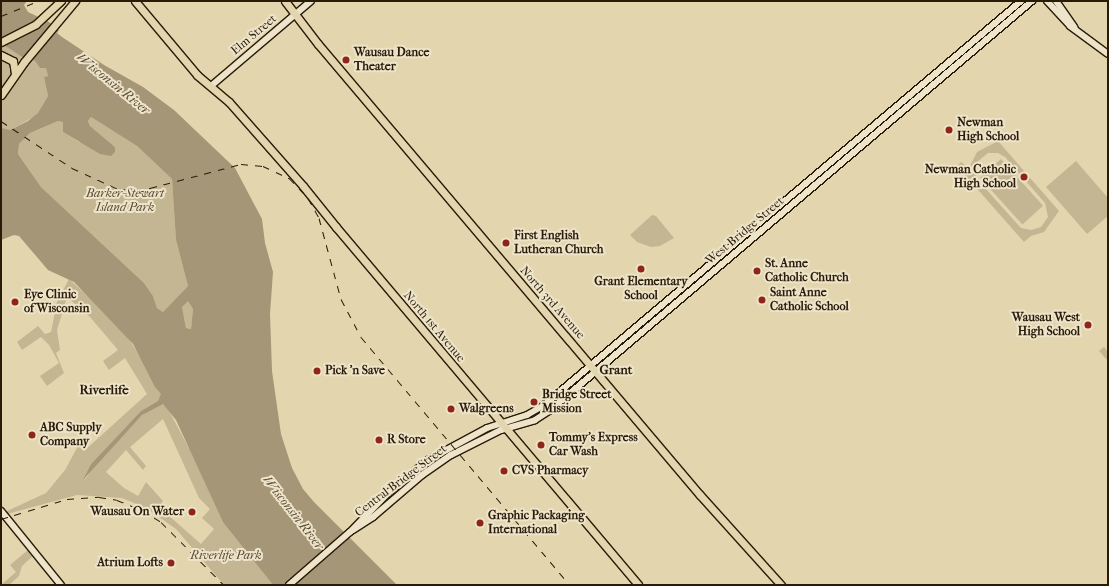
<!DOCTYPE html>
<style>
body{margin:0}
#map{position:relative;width:1109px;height:586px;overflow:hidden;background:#e3d6ae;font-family:"IM FELL French Canon",serif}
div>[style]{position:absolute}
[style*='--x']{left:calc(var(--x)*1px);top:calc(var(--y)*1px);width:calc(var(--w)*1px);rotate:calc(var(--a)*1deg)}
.green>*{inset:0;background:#c4b692;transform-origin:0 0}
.water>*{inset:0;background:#a49676}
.roads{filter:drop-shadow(1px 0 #2a1b09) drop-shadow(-1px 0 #2a1b09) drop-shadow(0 1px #2a1b09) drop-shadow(0 -1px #2a1b09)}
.secondary>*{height:6px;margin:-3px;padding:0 3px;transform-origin:3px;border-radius:3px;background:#ede4ca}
.primary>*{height:7px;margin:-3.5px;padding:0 3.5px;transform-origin:3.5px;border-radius:3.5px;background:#e3d6ae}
.rail>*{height:1px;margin-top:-0.5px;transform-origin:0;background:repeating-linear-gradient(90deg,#2a1b09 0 7px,transparent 0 14px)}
.dots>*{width:11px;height:11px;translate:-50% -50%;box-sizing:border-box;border:2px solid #ede4ca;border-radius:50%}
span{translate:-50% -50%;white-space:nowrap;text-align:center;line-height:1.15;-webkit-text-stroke:4px #ede4ca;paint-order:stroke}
.street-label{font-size:12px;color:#2a1b09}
.poi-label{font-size:12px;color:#2a1b09;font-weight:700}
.left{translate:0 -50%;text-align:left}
.right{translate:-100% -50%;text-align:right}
.park-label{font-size:12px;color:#584a32;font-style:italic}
.water-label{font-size:13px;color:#5b4c35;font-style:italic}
.neighbourhood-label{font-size:13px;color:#2a1b09;font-weight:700}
.frame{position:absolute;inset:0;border:2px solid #2a1b09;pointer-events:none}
</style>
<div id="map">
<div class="green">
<i style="clip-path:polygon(4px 44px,22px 57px,1px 89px,1px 45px)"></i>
<i style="clip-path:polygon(30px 60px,35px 61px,40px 68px,46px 68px,48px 76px,44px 77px,48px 96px,37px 115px,10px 130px,4px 130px,1px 128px,1px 101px)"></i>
<i style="clip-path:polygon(91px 117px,137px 146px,172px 179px,176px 240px,188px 286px,163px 312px,157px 308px,153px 296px,144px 283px,41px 187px,18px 154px,19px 144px,30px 133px,58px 121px,63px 122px,63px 132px,79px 142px,115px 147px,90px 126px,88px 121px)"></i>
<i style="clip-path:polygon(evenodd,998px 141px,1059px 211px,1044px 232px,1031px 236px,1024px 242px,957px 166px,961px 162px,969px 168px,977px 152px,998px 141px,988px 153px,998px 153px,1005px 157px,1045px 203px,1048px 217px,1041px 227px,1031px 230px,1021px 228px,977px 179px,975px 168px,977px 162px,988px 153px)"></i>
<i style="left:1001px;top:159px;width:63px;height:28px;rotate:48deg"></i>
<i style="clip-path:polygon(1076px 161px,1108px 198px,1108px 216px,1087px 234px,1046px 187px)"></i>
<i style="clip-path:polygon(652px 215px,656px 216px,674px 238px,660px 246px,651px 247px,637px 242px,630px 235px)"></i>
<i style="clip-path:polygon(evenodd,69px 279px,94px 302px,129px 339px,162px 394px,158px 401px,141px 411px,91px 464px,84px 481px,94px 466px,143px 414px,160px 404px,166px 405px,236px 537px,273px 585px,224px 585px,176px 529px,146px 508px,122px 498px,77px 495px,7px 514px,5px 512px,46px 493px,65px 470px,78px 446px,84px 451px,147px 394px,125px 358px,109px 370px,103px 361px,118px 350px,90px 317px,67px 297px,57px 330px,60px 350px,56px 353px,64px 373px,47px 386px,40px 376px,59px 363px,49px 345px,41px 337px,22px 350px,17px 342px,38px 326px,45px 334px,51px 332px,57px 302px,69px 279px,163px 419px,199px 498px,210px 509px,202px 518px,214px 529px,201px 544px,159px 507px,163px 501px,146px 482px,138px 496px,124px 488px,106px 472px,126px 450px,143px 470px,146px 466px,130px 447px,163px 419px)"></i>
<i style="clip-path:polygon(188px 300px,193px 309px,191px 329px,186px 328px,182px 307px)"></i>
<i style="clip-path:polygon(1104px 347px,1108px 352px,1108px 361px,1099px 351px)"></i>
<i style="clip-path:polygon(28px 550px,33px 556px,22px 566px,19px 576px,9px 585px,1px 585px,16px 572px,10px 565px)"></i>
</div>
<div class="water">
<i style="clip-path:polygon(evenodd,1px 1px,27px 1px,24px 5px,28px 12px,49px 22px,59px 30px,57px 33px,62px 37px,104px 65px,143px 87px,174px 110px,235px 168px,262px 219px,265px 243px,273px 272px,270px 314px,272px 371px,281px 434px,292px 468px,303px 489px,314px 502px,397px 585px,273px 585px,223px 522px,176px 420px,163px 404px,142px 415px,83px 480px,91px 464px,141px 411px,158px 401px,161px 394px,155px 387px,133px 344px,74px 282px,48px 270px,19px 236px,14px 235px,1px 240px,1px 128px,10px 130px,28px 121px,38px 113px,48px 96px,44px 77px,48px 76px,46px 68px,40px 68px,35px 61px,22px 57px,1px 43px,1px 1px,91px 117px,137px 146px,172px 179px,176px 240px,188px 286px,163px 312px,157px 308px,153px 296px,144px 283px,41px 187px,18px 154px,19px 144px,30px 133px,58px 121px,63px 122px,63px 132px,100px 154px,111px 156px,115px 152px,115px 147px,90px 126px,88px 121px,91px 117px,1px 1px,188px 301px,193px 309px,191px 329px,186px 328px,182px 307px,188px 301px)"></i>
</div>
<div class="roads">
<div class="secondary">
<i style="--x:1047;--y:1;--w:34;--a:47"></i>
<i style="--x:1070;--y:26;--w:47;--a:36.4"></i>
<i style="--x:1056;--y:1;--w:32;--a:55"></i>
<i style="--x:211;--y:86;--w:131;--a:-40.4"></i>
<i style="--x:1;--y:511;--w:95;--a:51"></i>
<i style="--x:353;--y:530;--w:24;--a:-33"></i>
<i style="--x:373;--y:517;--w:65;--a:-40.6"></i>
<i style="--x:422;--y:475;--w:35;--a:-35"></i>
<i style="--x:451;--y:455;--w:56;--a:-26.6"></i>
<i style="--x:501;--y:430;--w:35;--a:-16"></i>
<i style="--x:535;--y:420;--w:17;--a:-33"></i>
<i style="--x:549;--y:411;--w:634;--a:-40.33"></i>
<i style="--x:289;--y:585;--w:81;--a:-41"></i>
<i style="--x:350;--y:532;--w:54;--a:-45.7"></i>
<i style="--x:388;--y:493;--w:52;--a:-39.5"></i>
<i style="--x:428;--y:460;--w:67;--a:-28.5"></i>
<i style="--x:487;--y:428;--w:42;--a:-18"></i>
<i style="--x:527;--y:415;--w:20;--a:-30"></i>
<i style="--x:544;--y:405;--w:625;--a:-40.26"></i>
</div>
<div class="primary">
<i style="--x:135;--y:1;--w:97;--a:50"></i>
<i style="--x:197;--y:75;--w:42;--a:40.2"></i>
<i style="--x:229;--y:102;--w:112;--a:48.6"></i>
<i style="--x:303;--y:186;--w:53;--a:51.2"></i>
<i style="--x:336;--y:227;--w:468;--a:49.8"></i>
<i style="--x:285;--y:1;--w:54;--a:52.5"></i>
<i style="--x:318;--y:44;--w:591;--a:49.74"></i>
<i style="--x:700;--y:495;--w:121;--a:48"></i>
<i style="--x:1;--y:42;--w:39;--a:-27"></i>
<i style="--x:36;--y:24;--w:34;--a:-43"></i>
<i style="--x:1;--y:55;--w:13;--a:27"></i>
<i style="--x:13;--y:61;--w:12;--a:81"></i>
<i style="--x:1;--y:95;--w:40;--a:-55.1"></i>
<i style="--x:24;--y:62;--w:80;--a:-50.1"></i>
</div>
</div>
<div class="rail">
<i style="--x:1;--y:16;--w:40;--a:-22"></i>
<i style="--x:1;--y:121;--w:85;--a:33.5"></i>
<i style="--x:72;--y:168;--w:51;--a:24.5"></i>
<i style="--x:118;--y:189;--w:17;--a:3"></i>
<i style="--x:135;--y:190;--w:15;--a:-8"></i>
<i style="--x:150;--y:188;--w:94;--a:-14.8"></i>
<i style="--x:241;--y:164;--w:22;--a:5"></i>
<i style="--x:263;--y:166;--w:29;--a:25"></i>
<i style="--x:289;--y:178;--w:28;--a:46"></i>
<i style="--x:308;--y:198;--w:23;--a:61"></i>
<i style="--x:319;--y:218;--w:84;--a:74.8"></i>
<i style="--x:341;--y:299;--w:43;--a:62.2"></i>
<i style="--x:361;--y:337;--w:324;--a:49.9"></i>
<i style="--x:1;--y:519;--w:69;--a:-16.9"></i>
<i style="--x:67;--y:499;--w:32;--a:-4"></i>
<i style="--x:99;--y:497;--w:18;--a:9"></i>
<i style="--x:117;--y:500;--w:27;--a:22"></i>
<i style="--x:142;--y:510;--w:22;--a:32"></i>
<i style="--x:161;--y:522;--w:89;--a:45"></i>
</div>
<div class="dots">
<i style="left:346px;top:60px;background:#8f2418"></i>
<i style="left:949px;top:130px;background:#8f2418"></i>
<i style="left:1024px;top:177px;background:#8f2418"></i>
<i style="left:506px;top:243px;background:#8f2418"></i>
<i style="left:641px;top:269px;background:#8f2418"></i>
<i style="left:757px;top:271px;background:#8f2418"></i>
<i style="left:762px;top:300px;background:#8f2418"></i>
<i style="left:15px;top:302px;background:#8f2418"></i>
<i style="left:1088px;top:325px;background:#8f2418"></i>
<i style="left:317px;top:371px;background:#8f2418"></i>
<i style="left:534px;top:402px;background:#8f2418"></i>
<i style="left:451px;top:409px;background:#8f2418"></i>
<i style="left:32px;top:435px;background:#8f2418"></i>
<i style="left:379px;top:440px;background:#8f2418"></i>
<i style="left:541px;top:445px;background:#8f2418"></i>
<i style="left:504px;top:471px;background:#8f2418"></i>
<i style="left:192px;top:512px;background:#8f2418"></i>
<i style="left:480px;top:523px;background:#8f2418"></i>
<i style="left:171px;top:563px;background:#8f2418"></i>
</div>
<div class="street-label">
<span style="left:254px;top:35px;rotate:-40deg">Elm Street</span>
<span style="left:745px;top:231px;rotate:-40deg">West Bridge Street</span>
<span style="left:552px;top:303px;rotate:49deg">North 3rd Avenue</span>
<span style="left:434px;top:327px;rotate:50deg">North 1st Avenue</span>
<span style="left:401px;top:481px;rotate:-37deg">Central Bridge Street</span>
</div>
<div class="poi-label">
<span class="left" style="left:354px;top:60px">Wausau Dance<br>Theater</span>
<span class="left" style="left:957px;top:130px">Newman<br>High School</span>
<span class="right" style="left:1016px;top:177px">Newman Catholic<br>High School</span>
<span class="left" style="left:514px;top:243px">First English<br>Lutheran Church</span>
<span class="left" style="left:765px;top:271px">St. Anne<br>Catholic Church</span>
<span style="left:641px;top:289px">Grant Elementary<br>School</span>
<span class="left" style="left:770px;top:300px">Saint Anne<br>Catholic School</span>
<span class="left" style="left:24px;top:302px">Eye Clinic<br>of Wisconsin</span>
<span class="right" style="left:1080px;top:325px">Wausau West<br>High School</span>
<span class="left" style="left:325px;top:371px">Pick 'n Save</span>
<span class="left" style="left:542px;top:402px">Bridge Street<br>Mission</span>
<span class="left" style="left:459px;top:409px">Walgreens</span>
<span class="left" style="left:40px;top:435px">ABC Supply<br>Company</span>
<span class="left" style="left:549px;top:445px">Tommy's Express<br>Car Wash</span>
<span class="left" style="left:387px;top:440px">R Store</span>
<span class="left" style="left:512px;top:471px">CVS Pharmacy</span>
<span class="right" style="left:184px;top:512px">Wausau On Water</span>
<span class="left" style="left:488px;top:523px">Graphic Packaging<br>International</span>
<span class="right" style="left:163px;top:563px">Atrium Lofts</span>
</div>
<div class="park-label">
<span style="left:125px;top:201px">Barker-Stewart<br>Island Park</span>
<span style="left:226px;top:556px">Riverlife Park</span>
</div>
<div class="water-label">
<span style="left:113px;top:84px;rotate:39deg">Wisconsin River</span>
<span style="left:293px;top:513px;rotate:52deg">Wisconsin River</span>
</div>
<div class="neighbourhood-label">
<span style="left:616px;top:370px">Grant</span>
<span style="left:104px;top:390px">Riverlife</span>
</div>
<div class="frame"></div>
</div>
